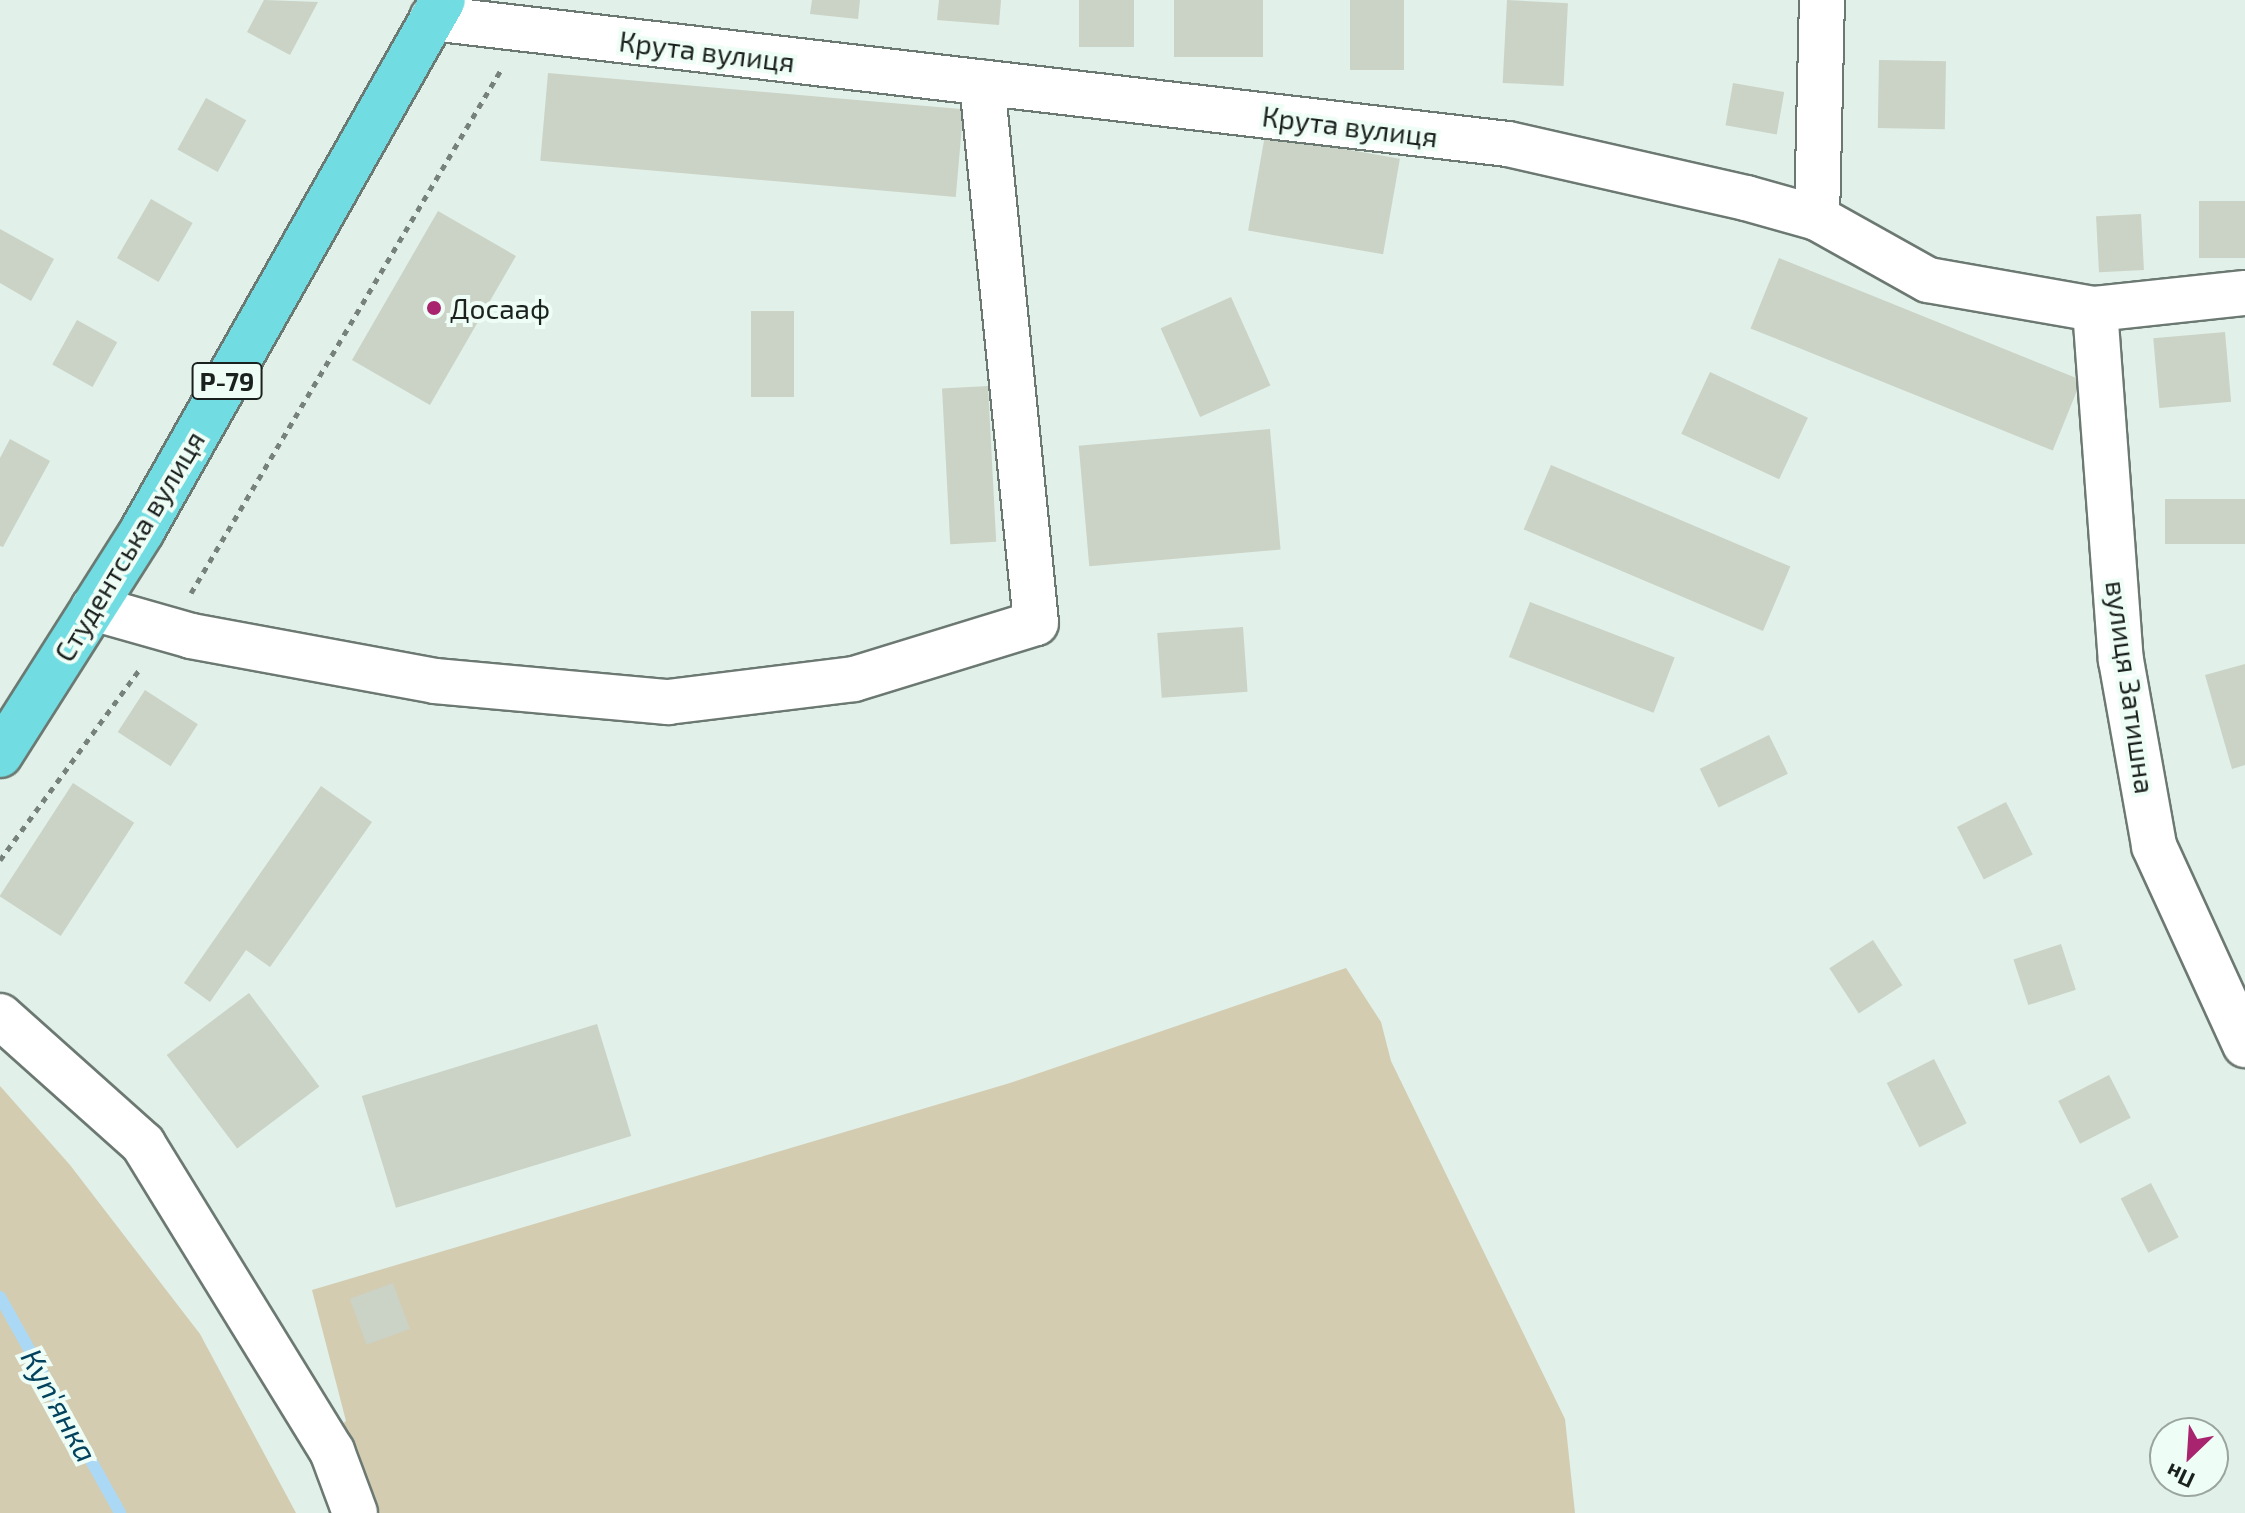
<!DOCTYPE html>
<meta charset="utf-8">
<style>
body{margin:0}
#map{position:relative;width:2245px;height:1513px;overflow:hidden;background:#e1f0e8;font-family:"Exo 2",sans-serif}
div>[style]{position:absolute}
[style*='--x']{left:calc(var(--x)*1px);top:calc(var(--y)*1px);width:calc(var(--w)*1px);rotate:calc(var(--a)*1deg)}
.green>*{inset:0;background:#d3ccb1}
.stream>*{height:12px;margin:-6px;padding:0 6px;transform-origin:6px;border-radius:6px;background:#abd9f5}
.building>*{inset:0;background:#cbd2c6;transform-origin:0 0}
.path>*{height:5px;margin-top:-2.5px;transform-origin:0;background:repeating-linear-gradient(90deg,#77817c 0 6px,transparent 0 12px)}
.roads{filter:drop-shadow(2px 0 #6c7972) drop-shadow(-2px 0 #6c7972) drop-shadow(0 2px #6c7972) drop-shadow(0 -2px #6c7972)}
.minor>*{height:44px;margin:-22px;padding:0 22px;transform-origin:22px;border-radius:22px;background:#fff}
.major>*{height:44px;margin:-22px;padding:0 22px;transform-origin:22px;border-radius:22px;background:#71dde2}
.dots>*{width:22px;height:22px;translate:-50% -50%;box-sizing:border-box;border:4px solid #eefdf6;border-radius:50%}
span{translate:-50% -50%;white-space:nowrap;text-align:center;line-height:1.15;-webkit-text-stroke:8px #eefdf6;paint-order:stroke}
.shield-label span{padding:2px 6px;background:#eefdf6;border:2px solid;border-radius:6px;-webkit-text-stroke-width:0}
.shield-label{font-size:26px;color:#1b211e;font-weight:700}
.street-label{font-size:28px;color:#1b211e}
.poi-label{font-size:28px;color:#1b211e}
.left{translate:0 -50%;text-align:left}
.water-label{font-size:30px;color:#03425d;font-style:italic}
.north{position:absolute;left:2149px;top:1417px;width:80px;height:80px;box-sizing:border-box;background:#eefdf6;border:2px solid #9aa5a0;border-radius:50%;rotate:205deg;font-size:22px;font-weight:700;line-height:32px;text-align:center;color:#1b211e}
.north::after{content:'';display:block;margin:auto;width:28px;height:36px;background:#a9246e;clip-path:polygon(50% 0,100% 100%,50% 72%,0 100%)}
</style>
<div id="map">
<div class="green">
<i style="clip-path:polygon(1346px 968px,1381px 1022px,1391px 1061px,1565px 1419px,1575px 1513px,370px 1513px,340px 1426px,346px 1421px,312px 1290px,1010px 1083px)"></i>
<i style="clip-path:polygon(0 1086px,70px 1165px,200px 1334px,296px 1513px,0 1513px)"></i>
</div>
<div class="stream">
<i style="--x:0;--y:1297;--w:247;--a:60.9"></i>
</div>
<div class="building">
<i style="clip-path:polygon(264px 0,318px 2px,290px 55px,247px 32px)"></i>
<i style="clip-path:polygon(812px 0,860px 0,858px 19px,810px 14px)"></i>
<i style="clip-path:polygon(939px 0,1001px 0,999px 25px,937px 20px)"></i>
<i style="left:1079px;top:0;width:55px;height:47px"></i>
<i style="left:1174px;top:0;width:89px;height:57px"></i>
<i style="left:1350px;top:0;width:54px;height:70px"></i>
<i style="left:1507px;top:0;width:61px;height:83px;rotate:3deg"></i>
<i style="left:1879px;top:60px;width:67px;height:68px;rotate:1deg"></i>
<i style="left:548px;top:73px;width:417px;height:88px;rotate:5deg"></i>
<i style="left:1733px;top:83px;width:52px;height:43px;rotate:10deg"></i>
<i style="left:206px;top:98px;width:46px;height:59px;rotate:29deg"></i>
<i style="left:1265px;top:135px;width:137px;height:97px;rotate:10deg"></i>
<i style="left:151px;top:199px;width:48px;height:68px;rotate:30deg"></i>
<i style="left:2245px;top:201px;width:57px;height:46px;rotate:90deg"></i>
<i style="left:438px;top:211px;width:90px;height:172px;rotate:30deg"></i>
<i style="left:2141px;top:214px;width:56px;height:45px;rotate:87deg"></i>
<i style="clip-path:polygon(0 229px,54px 259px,31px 301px,0 283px)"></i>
<i style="left:1779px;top:258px;width:326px;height:76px;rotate:22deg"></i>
<i style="left:1231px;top:297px;width:97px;height:77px;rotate:66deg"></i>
<i style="left:751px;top:311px;width:43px;height:86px"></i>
<i style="left:77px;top:320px;width:46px;height:51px;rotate:29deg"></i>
<i style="left:2225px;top:332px;width:70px;height:72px;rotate:85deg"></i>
<i style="left:1710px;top:372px;width:108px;height:68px;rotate:25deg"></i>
<i style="left:988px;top:386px;width:156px;height:46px;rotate:87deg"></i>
<i style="left:1270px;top:429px;width:121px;height:192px;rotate:85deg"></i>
<i style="clip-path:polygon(10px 439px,50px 461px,3px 547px,0 546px,0 458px)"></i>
<i style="left:1551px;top:465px;width:260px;height:70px;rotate:23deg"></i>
<i style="left:2245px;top:499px;width:45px;height:80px;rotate:90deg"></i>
<i style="left:1530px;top:602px;width:155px;height:59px;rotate:21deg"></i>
<i style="left:1243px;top:627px;width:65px;height:86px;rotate:86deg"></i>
<i style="clip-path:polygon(2245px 664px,2245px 765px,2232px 769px,2205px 675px)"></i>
<i style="left:145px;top:690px;width:63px;height:50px;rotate:33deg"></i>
<i style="left:1769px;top:735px;width:43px;height:77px;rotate:64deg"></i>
<i style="left:73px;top:783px;width:73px;height:135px;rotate:33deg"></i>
<i style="clip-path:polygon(321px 786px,372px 822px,270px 967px,246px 950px,210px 1002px,184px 983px)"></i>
<i style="left:2006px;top:802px;width:59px;height:55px;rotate:63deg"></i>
<i style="left:1873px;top:940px;width:54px;height:52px;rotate:57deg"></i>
<i style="left:2061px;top:944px;width:48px;height:50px;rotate:72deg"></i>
<i style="left:249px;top:993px;width:117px;height:103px;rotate:53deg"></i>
<i style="left:597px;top:1024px;width:117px;height:246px;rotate:73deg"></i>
<i style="left:1934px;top:1059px;width:72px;height:53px;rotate:63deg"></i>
<i style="left:2109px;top:1075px;width:48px;height:57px;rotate:63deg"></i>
<i style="left:2151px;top:1183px;width:61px;height:34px;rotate:63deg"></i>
<i style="left:393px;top:1283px;width:49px;height:46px;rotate:70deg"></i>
</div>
<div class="path">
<i style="--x:191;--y:593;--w:610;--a:-59.36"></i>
<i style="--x:0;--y:860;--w:239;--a:-53.8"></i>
</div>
<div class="roads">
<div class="minor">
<i style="--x:432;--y:18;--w:1083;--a:6.68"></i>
<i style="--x:1508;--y:144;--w:244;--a:12.8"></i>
<i style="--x:1746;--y:198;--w:74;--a:15.7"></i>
<i style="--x:1817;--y:218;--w:127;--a:29.2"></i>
<i style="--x:1928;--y:280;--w:169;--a:9.9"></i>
<i style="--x:2095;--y:309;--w:151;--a:-6.1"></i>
<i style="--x:1817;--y:218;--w:218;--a:-88.7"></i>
<i style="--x:2095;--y:309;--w:352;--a:85.8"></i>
<i style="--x:2121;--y:660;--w:189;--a:79.9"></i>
<i style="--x:2154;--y:846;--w:219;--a:65.4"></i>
<i style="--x:93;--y:608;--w:102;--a:15.9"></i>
<i style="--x:191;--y:636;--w:248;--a:10.4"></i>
<i style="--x:435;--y:681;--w:234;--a:5.2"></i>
<i style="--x:668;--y:702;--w:187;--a:-7"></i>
<i style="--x:854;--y:679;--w:190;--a:-17.1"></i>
<i style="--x:1036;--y:623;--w:543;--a:-95.71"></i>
<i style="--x:0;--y:1016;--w:192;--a:41.8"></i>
<i style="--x:143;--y:1144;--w:361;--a:58.4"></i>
<i style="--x:332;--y:1451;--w:66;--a:69.6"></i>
</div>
<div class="major">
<i style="--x:0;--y:755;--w:265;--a:-57.6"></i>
<i style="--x:142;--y:531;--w:610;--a:-60.45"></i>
</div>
</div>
<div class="dots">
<i style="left:434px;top:308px;background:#a9246e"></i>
</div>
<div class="shield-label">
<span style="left:227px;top:381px">Р-79</span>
</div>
<div class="street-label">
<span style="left:707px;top:51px;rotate:7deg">Крута вулиця</span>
<span style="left:1350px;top:126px;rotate:7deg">Крута вулиця</span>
<span style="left:129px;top:546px;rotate:-59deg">Студентська вулиця</span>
<span style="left:2131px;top:687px;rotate:82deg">вулиця Затишна</span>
</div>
<div class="poi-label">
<span class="left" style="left:450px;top:308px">Досааф</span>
</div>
<div class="water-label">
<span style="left:60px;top:1405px;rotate:61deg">Куп'янка</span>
</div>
<div class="north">Пн</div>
</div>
